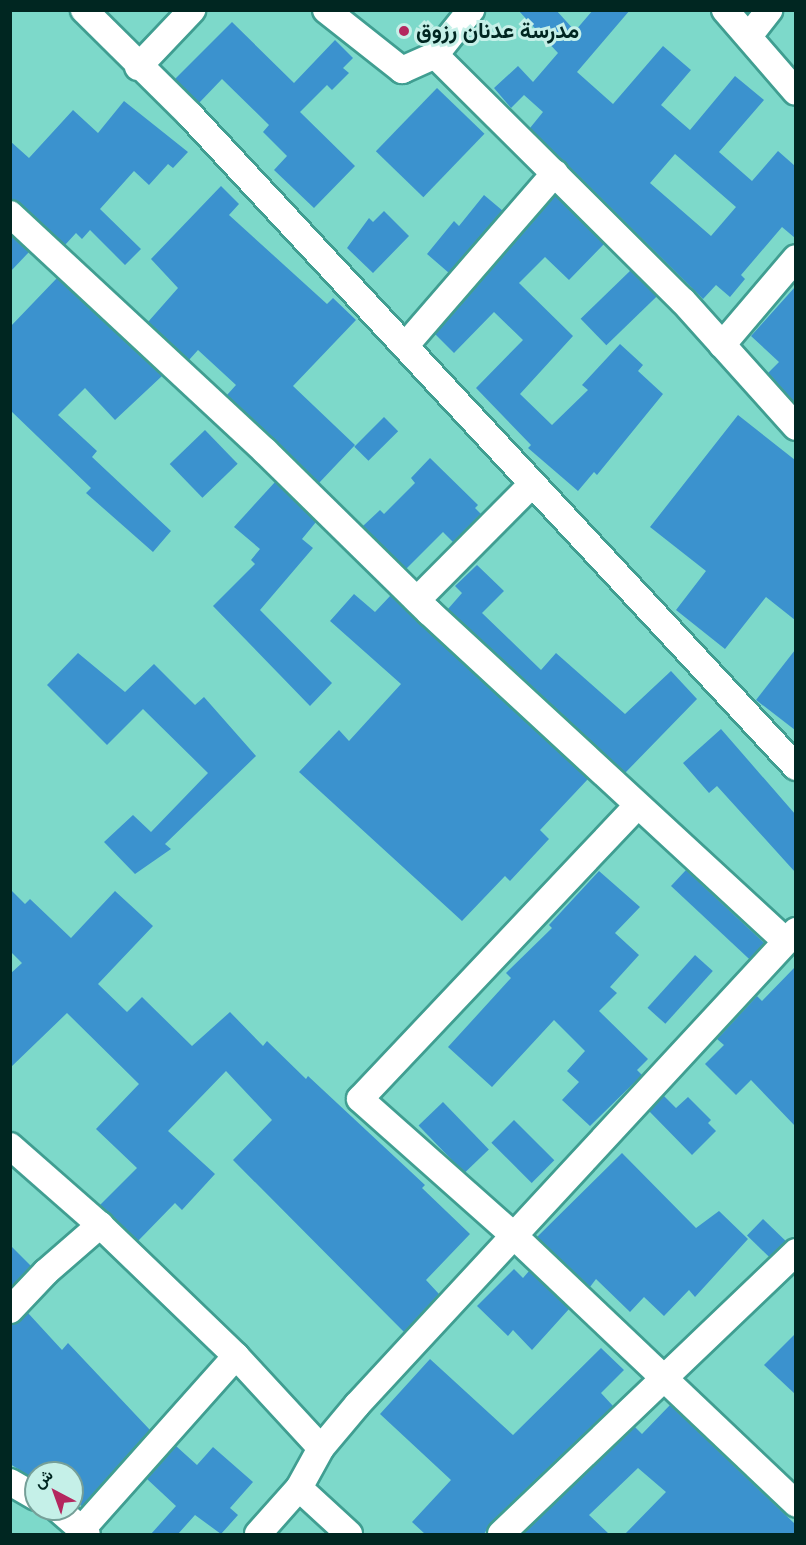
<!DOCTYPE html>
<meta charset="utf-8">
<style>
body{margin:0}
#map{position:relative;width:806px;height:1545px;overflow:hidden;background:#7dd9ca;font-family:"Space Grotesk",Vazirmatn,sans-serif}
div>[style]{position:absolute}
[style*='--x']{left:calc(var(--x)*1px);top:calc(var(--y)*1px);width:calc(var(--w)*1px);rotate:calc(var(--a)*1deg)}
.building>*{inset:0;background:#3b92ce;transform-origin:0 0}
.roads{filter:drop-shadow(2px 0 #409e91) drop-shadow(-2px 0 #409e91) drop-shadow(0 2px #409e91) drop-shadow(0 -2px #409e91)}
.street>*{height:26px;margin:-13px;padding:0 13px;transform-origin:13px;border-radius:13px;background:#fff}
.dots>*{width:16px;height:16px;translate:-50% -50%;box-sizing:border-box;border:3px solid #c5f0e8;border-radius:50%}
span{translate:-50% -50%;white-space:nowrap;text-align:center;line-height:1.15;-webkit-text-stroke:6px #c5f0e8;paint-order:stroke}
.poi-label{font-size:22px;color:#002621;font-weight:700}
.left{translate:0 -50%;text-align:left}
.frame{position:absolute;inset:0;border:12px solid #002621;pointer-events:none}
.north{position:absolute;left:24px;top:1461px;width:60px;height:60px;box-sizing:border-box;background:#c5f0e8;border:2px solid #769f98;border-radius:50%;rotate:319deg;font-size:16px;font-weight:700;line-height:24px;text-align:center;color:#002621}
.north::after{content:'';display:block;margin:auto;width:21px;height:27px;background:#b4275f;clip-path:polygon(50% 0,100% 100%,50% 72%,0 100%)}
</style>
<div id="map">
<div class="building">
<i style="clip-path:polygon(evenodd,518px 10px,556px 10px,575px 31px,593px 10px,630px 10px,577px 72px,613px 104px,663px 46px,691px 70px,661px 105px,690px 130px,735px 76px,764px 100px,719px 152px,752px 181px,778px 151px,795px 166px,795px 238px,782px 227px,741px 275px,745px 279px,730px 297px,716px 285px,703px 299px,530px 128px,543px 112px,524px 95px,511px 108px,494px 88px,518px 66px,533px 82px,558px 53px,518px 10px,675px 154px,736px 207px,711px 236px,650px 183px,675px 154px)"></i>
<i style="clip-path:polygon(232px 22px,294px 83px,335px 40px,353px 58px,343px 68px,349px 73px,332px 90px,327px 85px,300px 112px,355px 166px,314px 208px,274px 170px,287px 156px,263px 132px,269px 125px,222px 79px,199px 103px,175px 79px)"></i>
<i style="left:437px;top:88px;width:66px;height:88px;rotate:44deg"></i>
<i style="clip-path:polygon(124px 101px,188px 152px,173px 168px,168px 164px,149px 185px,134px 171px,100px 209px,141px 249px,125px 265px,90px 230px,82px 239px,76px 233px,65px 245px,20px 203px,10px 199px,10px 141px,29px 158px,73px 110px,98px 133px)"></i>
<i style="clip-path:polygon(221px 186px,239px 204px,229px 215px,327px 304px,333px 298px,356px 320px,293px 386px,355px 445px,319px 483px,227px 395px,236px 385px,198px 350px,189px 360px,148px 322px,178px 288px,151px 259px)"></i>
<i style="clip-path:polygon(484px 195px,503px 211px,449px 273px,427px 254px,454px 221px,459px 226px)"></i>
<i style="clip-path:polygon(555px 195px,604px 244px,569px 280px,545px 257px,519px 283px,573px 336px,520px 394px,552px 425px,588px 390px,582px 385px,620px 344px,643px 365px,638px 371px,663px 394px,597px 475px,594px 472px,578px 491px,528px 448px,531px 445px,476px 388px,523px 340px,494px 312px,454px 353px,435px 334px)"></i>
<i style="clip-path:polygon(384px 211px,409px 236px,373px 273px,347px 248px,369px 218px,373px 222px)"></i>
<i style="clip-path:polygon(10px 235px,29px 252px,10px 272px)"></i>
<i style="left:631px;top:270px;width:37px;height:70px;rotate:46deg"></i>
<i style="clip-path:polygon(57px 278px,162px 376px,115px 420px,85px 388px,58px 415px,97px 451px,92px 457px,171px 531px,153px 552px,86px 493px,91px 488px,10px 410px,10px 327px)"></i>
<i style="clip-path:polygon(795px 287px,795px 403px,768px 373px,779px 362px,751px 336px)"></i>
<i style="clip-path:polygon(738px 415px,795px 460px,795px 620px,766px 597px,725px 649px,676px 610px,706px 571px,650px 527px)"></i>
<i style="left:384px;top:417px;width:20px;height:42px;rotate:45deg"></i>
<i style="left:205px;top:430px;width:47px;height:49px;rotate:46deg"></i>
<i style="clip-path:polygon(430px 458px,478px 505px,475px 508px,481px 514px,453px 542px,443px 532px,406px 569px,363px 526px,380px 510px,384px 514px,415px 483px,411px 478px)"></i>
<i style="clip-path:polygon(275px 482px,316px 522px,302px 539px,313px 548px,260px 610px,332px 683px,310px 706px,213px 606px,255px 564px,251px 560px,260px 549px,234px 527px)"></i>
<i style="clip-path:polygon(477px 565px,504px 591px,482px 613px,541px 670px,556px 653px,625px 714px,671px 671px,697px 699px,625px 773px,448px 609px,462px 593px,455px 586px)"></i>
<i style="clip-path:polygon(354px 594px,375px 612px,391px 595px,588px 779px,540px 830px,549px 839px,510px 881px,505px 876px,462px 921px,299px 772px,339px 730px,349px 741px,401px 684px,330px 621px)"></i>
<i style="clip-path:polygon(795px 650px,795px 730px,756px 700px)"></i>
<i style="clip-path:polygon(78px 653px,125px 692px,154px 664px,195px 705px,204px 697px,256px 756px,165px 844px,171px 849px,135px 874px,104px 842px,133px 815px,151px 832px,208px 773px,143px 709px,107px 745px,47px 685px)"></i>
<i style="clip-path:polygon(721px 729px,795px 814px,795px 872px,717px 786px,709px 793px,683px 763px)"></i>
<i style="left:686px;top:870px;width:108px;height:22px;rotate:43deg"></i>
<i style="clip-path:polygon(599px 871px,640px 907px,615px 933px,639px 955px,610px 987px,617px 993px,599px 1011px,648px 1059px,637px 1070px,642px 1075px,590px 1126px,562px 1100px,579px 1082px,567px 1071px,585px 1051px,554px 1020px,492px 1087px,448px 1047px,511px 978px,506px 973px,552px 928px,549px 925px)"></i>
<i style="clip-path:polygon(10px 889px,25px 904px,30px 899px,71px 938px,115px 891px,153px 926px,98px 984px,127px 1012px,142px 997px,192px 1046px,230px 1012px,263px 1046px,267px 1041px,306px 1079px,308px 1076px,425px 1185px,422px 1188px,470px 1234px,426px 1280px,439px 1294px,404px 1332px,233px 1160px,272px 1120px,226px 1071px,168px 1131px,215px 1174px,182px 1210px,175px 1203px,138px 1241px,100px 1205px,137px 1168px,96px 1129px,139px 1084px,67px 1013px,10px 1068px,10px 974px,22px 963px,10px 951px)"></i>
<i style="left:695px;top:955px;width:24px;height:71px;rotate:42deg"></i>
<i style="clip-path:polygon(795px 967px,795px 1126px,751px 1080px,736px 1095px,705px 1064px,724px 1045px,717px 1039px,757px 996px,762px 1001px)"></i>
<i style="clip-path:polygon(664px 1096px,676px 1108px,688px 1097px,711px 1120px,708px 1123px,716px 1131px,692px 1155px,649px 1111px)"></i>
<i style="left:443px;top:1102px;width:66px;height:34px;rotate:46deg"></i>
<i style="left:514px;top:1120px;width:57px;height:32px;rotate:45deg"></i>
<i style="clip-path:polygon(622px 1153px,696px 1228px,719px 1211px,748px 1239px,695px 1297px,689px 1290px,664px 1316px,644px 1297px,630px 1312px,596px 1279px,590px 1287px,537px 1237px)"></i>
<i style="left:763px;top:1219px;width:32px;height:23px;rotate:44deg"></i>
<i style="clip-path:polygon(10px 1245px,31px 1266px,10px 1288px)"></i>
<i style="clip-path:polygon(514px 1269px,523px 1278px,529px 1271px,569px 1309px,532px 1350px,513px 1330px,508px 1336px,477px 1306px)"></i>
<i style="clip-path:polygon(28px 1313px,62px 1350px,68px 1343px,150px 1430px,82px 1506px,72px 1501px,72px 1473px,36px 1473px,36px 1480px,10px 1464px,10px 1325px)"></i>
<i style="clip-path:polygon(795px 1334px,795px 1394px,764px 1365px)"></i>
<i style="clip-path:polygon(601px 1348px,624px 1370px,601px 1393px,613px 1406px,491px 1523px,484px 1534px,425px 1534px,412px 1522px,451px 1480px,380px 1414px,430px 1359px,513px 1435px)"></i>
<i style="clip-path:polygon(670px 1405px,795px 1524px,795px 1534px,625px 1534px,666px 1492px,638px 1468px,589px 1515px,609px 1534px,523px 1534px,635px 1427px,642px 1434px)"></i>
<i style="clip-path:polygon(176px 1446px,197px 1465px,213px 1447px,253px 1482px,230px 1508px,238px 1515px,221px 1534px,195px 1515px,178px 1534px,151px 1534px,176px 1506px,147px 1479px)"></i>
</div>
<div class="roads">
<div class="street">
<i style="--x:84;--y:10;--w:149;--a:44.7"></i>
<i style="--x:190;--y:115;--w:890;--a:47.09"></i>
<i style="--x:326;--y:10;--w:97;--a:38.3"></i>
<i style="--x:402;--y:70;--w:36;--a:-24"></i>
<i style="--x:435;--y:55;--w:58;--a:-51.3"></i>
<i style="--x:725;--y:10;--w:108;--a:49.1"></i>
<i style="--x:749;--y:36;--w:33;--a:-52"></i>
<i style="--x:435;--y:55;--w:349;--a:44.8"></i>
<i style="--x:683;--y:301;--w:169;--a:48.1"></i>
<i style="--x:138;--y:67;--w:79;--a:-46.5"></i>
<i style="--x:10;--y:214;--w:348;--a:42.9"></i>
<i style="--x:265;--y:451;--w:230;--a:44.5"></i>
<i style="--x:429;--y:612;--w:485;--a:42.7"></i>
<i style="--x:722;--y:345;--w:114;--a:-49.6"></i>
<i style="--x:405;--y:346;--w:229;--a:-49.1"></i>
<i style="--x:417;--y:600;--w:163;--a:-45.2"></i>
<i style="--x:637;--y:806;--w:403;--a:133.4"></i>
<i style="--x:360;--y:1099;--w:205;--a:41.6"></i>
<i style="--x:513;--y:1235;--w:390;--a:43.5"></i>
<i style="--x:10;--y:1146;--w:120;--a:41.3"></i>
<i style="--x:100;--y:1225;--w:189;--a:43.9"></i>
<i style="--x:236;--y:1356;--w:125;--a:47.3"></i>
<i style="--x:10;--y:1310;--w:52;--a:-46.5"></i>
<i style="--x:46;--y:1272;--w:72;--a:-41"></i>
<i style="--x:10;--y:1482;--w:30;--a:30"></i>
<i style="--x:299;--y:1488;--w:68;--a:42.6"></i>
<i style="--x:58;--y:1509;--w:38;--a:41"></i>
<i style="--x:81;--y:1530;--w:233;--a:-48.3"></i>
<i style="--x:258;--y:1534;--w:62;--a:-48.3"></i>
<i style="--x:299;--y:1488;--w:46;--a:-61.2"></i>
<i style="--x:321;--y:1448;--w:56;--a:-50.1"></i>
<i style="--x:357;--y:1405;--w:646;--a:-47.2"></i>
<i style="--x:501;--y:1534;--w:408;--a:-43.7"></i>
</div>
</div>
<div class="dots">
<i style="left:404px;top:31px;background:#b4275f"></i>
</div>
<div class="poi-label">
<span class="left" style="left:416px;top:31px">مدرسة عدنان رزوق</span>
</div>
<div class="frame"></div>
<div class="north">ش</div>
</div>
